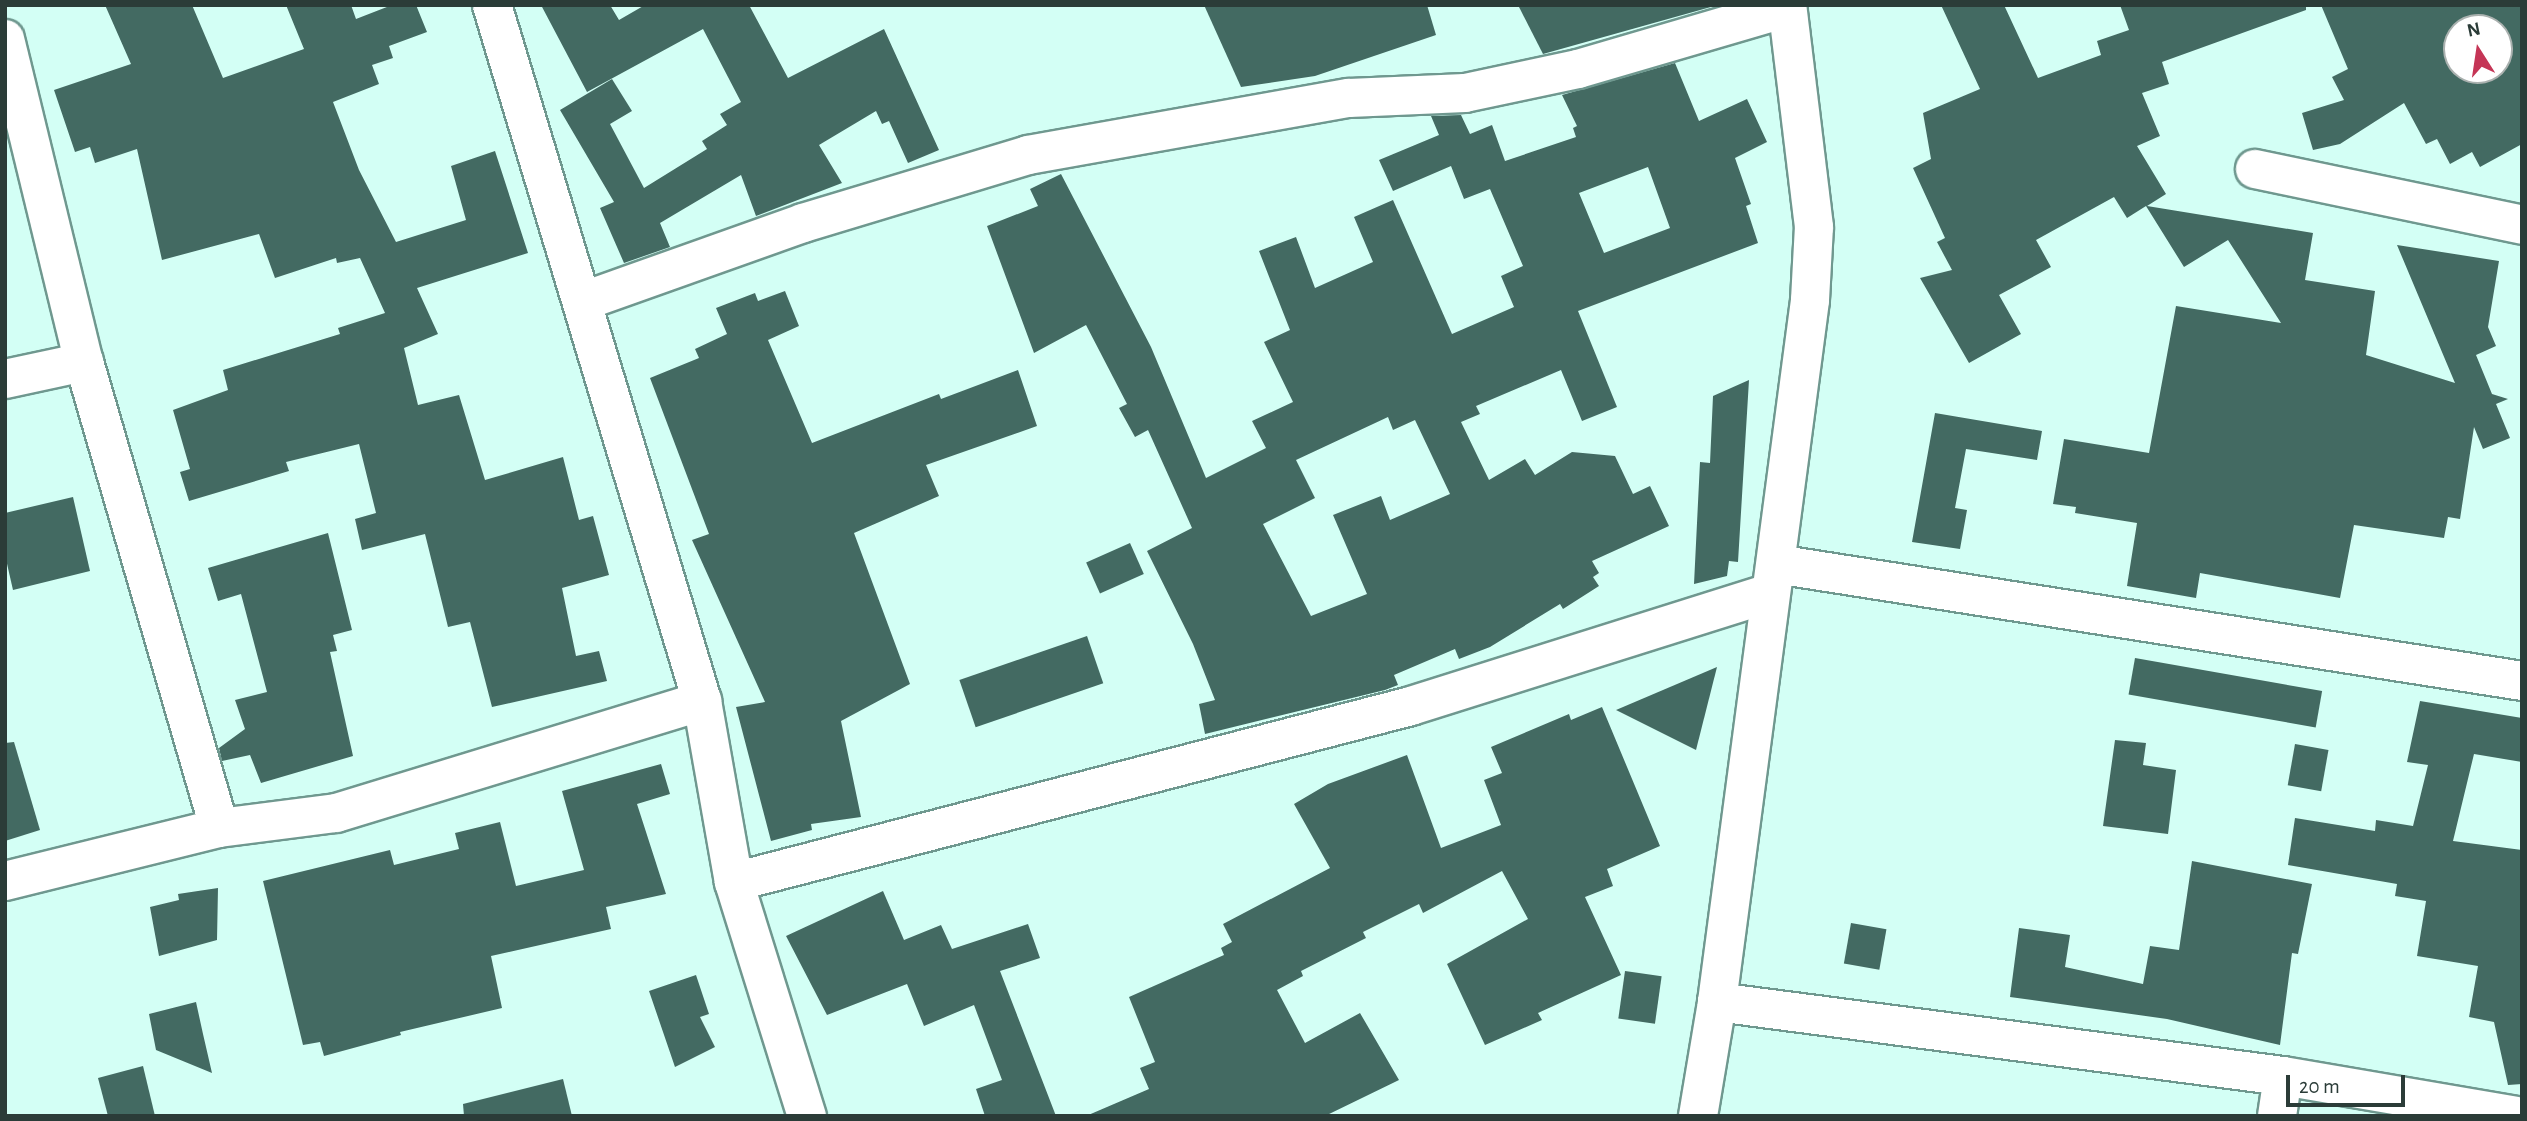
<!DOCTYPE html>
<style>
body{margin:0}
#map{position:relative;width:2527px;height:1121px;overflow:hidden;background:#d3fff5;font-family:"Alegreya Sans",sans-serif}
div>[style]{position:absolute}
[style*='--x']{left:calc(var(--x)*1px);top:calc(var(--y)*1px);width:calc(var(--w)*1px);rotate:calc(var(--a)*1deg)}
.building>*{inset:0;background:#436a62;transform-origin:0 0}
.roads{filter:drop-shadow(2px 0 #6f988f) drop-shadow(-2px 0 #6f988f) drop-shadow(0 2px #6f988f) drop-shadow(0 -2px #6f988f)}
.minor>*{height:38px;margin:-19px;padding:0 19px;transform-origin:19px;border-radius:19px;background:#fff}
span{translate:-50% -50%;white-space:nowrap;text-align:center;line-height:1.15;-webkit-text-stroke:7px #fff;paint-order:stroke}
.frame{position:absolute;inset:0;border:7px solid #2b3c38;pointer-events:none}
.north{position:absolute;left:2443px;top:14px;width:70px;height:70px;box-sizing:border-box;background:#fff;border:2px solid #aab1af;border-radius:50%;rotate:348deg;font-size:19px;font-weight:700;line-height:28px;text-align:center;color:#2b3c38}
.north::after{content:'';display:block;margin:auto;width:24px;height:32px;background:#c53556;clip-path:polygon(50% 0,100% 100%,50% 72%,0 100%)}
.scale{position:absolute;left:2286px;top:1075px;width:119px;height:32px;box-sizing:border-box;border:4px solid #2b3c38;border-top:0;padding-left:9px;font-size:21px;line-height:24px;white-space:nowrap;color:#2b3c38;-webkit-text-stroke:5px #fff;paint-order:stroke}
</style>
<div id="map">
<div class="building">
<i style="clip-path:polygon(105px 5px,192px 5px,223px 78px,304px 49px,286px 5px,351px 5px,356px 19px,392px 5px,416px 5px,427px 32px,389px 46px,393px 58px,372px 65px,379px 84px,333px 102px,359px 170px,396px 242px,466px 220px,451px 166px,495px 151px,528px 253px,417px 288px,438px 334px,404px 348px,418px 405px,459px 395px,485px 480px,563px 457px,579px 520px,593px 516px,609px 575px,562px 588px,576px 656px,599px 651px,607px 681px,492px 707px,470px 622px,448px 627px,425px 534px,362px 550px,355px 519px,376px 513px,359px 444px,286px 462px,289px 471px,189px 501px,180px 472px,190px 469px,173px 410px,228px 390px,223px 370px,340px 334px,338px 328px,385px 313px,360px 258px,337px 263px,336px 258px,275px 278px,259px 234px,162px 260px,137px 149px,95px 163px,90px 147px,75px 152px,54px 90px,131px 64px)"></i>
<i style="clip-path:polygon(541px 5px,610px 5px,619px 20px,645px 5px,749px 5px,788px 78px,884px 29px,939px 150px,908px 163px,889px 121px,882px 124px,876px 111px,819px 145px,842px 183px,756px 216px,741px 175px,660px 223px,670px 247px,624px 263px,600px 208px,614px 202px,560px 110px,612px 79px,632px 111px,610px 124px,644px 188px,707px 149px,702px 141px,727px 125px,720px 114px,741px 102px,703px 29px,587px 92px)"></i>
<i style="clip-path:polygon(1204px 5px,1427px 5px,1436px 35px,1315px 76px,1241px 87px)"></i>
<i style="clip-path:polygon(1518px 5px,1718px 5px,1543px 54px)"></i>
<i style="clip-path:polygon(1941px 5px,2004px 5px,2038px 78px,2101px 55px,2097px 41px,2129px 30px,2120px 5px,2306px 5px,2306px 10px,2162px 62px,2169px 84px,2142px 93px,2160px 136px,2137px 146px,2166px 194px,2147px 206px,2313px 233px,2305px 280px,2375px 291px,2366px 355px,2455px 383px,2397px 245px,2499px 261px,2488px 327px,2496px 346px,2476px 355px,2492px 394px,2508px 399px,2496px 404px,2510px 438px,2483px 449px,2474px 427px,2460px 519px,2448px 517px,2444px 538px,2354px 525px,2340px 598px,2200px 573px,2196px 598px,2127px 586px,2137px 523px,2075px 513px,2076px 507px,2053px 504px,2064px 439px,2149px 453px,2176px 306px,2281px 323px,2228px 240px,2184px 267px,2146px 206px,2127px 218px,2114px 197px,2036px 240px,2051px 267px,1999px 295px,2021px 334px,1969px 363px,1920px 278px,1952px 270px,1937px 242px,1945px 238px,1913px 168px,1931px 159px,1923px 113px,1980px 89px)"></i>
<i style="clip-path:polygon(evenodd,2321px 5px,2522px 5px,2522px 144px,2480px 167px,2472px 152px,2450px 164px,2437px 139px,2426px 144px,2404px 103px,2340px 144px,2313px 150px,2302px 113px,2344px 100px,2332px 77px,2348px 69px,2321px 5px,2457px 28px,2499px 28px,2499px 70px,2457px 70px,2457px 28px)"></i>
<i style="clip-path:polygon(evenodd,1675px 63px,1699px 121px,1747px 99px,1767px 142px,1735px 158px,1751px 204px,1746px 206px,1758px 243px,1578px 311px,1617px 407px,1582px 421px,1561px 370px,1476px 406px,1480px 414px,1461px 422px,1489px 480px,1525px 459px,1535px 475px,1572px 452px,1615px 456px,1633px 494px,1650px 486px,1669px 526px,1592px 561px,1599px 573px,1593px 577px,1599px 586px,1563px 609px,1560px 604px,1490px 647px,1459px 659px,1455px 649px,1394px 675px,1398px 685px,1385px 690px,1205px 734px,1199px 704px,1215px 700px,1193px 644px,1147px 551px,1192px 528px,1148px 430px,1135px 437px,1119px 408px,1127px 404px,1086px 325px,1034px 353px,987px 226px,1038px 206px,1030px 189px,1061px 174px,1151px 347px,1206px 478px,1266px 448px,1252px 421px,1293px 402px,1264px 342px,1290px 330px,1259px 251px,1296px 237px,1315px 288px,1373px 262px,1354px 217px,1393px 200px,1452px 334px,1514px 307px,1501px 276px,1523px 266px,1490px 189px,1464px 199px,1451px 166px,1393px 191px,1379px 160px,1439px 135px,1431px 116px,1461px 115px,1470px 134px,1492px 125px,1505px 161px,1576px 137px,1573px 128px,1577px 126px,1562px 95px,1675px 63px,1648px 167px,1670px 228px,1604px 253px,1579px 193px,1648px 167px,1675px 63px,1388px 417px,1393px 430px,1415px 420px,1450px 494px,1390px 520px,1381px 496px,1333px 515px,1367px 594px,1311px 616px,1263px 524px,1315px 498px,1296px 460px,1388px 417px)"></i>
<i style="clip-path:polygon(785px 291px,799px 326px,768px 340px,812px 443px,939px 394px,941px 399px,1018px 370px,1037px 426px,926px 465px,939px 496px,854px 533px,910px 684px,841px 721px,861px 817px,811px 824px,812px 830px,771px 841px,736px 707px,765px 702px,692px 540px,709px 534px,650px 378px,699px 358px,695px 349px,727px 334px,716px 308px,755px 293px,758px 301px)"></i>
<i style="clip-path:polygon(1749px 380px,1738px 562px,1729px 561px,1727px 576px,1694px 584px,1700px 462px,1710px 463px,1713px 396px)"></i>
<i style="clip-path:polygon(1935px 413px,2042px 431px,2037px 460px,1966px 449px,1955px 508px,1967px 510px,1960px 549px,1912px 542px)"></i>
<i style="clip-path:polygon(73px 497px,90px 571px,13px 590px,5px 555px,5px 513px)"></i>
<i style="clip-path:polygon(328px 533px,352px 630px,333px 635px,337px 651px,330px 652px,353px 756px,261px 783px,250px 755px,222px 761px,219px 748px,245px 729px,235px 700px,267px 692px,241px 594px,218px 601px,208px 568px)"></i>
<i style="left:1130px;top:543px;width:34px;height:48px;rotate:66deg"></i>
<i style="left:1087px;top:636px;width:50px;height:135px;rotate:71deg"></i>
<i style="left:2135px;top:658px;width:190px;height:37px;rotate:10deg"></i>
<i style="clip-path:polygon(1717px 667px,1696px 750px,1616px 710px)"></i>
<i style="clip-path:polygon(2420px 701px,2522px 718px,2522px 762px,2474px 754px,2453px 841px,2522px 850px,2522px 1084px,2508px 1085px,2494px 1022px,2469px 1017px,2478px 966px,2417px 956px,2426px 901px,2395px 896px,2397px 884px,2288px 865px,2295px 818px,2375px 831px,2376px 820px,2413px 826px,2428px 765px,2407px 762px)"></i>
<i style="clip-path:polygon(1602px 707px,1660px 846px,1607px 869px,1613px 886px,1585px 897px,1621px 975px,1538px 1013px,1542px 1020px,1485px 1045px,1447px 964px,1528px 919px,1502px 871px,1423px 913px,1419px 904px,1363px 932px,1366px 938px,1301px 971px,1303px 976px,1277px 990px,1305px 1043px,1360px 1013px,1399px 1080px,1325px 1116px,1086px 1116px,1149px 1089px,1140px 1068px,1155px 1062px,1129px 997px,1224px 955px,1221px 948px,1232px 942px,1223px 924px,1330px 868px,1294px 804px,1328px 784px,1407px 755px,1441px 848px,1501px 825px,1484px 780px,1502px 773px,1491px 747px,1569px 714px,1571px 720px)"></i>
<i style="clip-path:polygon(2115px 740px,2146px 743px,2143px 765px,2176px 770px,2168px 834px,2103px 826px)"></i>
<i style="clip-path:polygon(14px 742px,40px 830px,5px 841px,5px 743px)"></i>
<i style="left:2295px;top:744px;width:34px;height:42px;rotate:10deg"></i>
<i style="clip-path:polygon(661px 764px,670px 794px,637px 804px,666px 894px,606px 907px,611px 929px,491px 956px,502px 1008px,400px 1032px,401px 1035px,324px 1056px,320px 1042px,303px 1045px,263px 881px,390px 850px,394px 865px,459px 849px,455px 833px,500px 822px,516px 886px,584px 870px,562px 791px)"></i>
<i style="clip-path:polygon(2192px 861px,2312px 884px,2298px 954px,2292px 953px,2280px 1045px,2167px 1019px,2010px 997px,2019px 928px,2070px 935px,2065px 967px,2143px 984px,2150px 946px,2179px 950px)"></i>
<i style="clip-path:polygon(218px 888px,217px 940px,159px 956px,150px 907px,179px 900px,178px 894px)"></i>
<i style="clip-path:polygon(883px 891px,904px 940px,941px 925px,952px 949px,1028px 924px,1040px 958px,1000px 971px,1056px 1116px,985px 1116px,976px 1089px,1002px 1080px,974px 1005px,924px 1026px,907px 984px,827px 1015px,786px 936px)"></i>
<i style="left:1851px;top:923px;width:36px;height:41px;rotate:10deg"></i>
<i style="left:1625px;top:971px;width:37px;height:48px;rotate:8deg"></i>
<i style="clip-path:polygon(696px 975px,709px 1014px,700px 1017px,715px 1047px,675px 1067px,649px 991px)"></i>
<i style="clip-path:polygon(196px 1002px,203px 1034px,212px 1073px,156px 1050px,149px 1014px)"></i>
<i style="clip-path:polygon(143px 1066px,155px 1116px,108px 1116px,98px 1078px)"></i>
<i style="clip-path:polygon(563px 1079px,572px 1116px,464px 1116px,463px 1104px)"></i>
</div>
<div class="roads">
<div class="minor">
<i style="--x:492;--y:5;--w:727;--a:73.21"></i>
<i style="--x:702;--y:701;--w:184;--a:80"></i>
<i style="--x:734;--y:882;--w:245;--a:72.7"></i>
<i style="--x:5;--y:39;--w:333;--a:76.3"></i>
<i style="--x:84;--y:362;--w:485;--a:73.8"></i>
<i style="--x:2255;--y:169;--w:273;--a:11.8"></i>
<i style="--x:584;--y:301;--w:232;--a:-19.6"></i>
<i style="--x:803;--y:223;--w:235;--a:-16.8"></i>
<i style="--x:1028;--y:155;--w:326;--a:-10.1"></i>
<i style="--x:1349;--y:98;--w:116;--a:-2.5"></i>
<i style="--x:1465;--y:93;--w:116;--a:-12"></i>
<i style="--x:1578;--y:69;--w:218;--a:-16.3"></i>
<i style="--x:5;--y:379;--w:81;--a:-12.1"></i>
<i style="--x:1776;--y:564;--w:755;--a:8.91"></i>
<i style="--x:5;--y:881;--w:220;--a:-13.9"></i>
<i style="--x:219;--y:828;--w:118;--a:-7.3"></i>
<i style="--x:336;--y:813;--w:383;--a:-17"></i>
<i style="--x:734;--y:882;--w:700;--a:-14.57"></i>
<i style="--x:1411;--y:706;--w:375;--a:-17.5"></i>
<i style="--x:1717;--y:1002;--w:571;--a:7.45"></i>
<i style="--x:2283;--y:1076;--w:236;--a:9.7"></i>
<i style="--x:1698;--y:1116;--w:116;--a:-80.5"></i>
<i style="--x:1717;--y:1002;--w:708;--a:-82.45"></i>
<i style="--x:1810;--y:300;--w:73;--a:-86.9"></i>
<i style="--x:1814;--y:227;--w:224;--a:-96.9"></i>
<i style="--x:2277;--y:1116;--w:40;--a:-81.5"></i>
</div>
</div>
<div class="frame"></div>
<div class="north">N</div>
<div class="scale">20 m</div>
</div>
